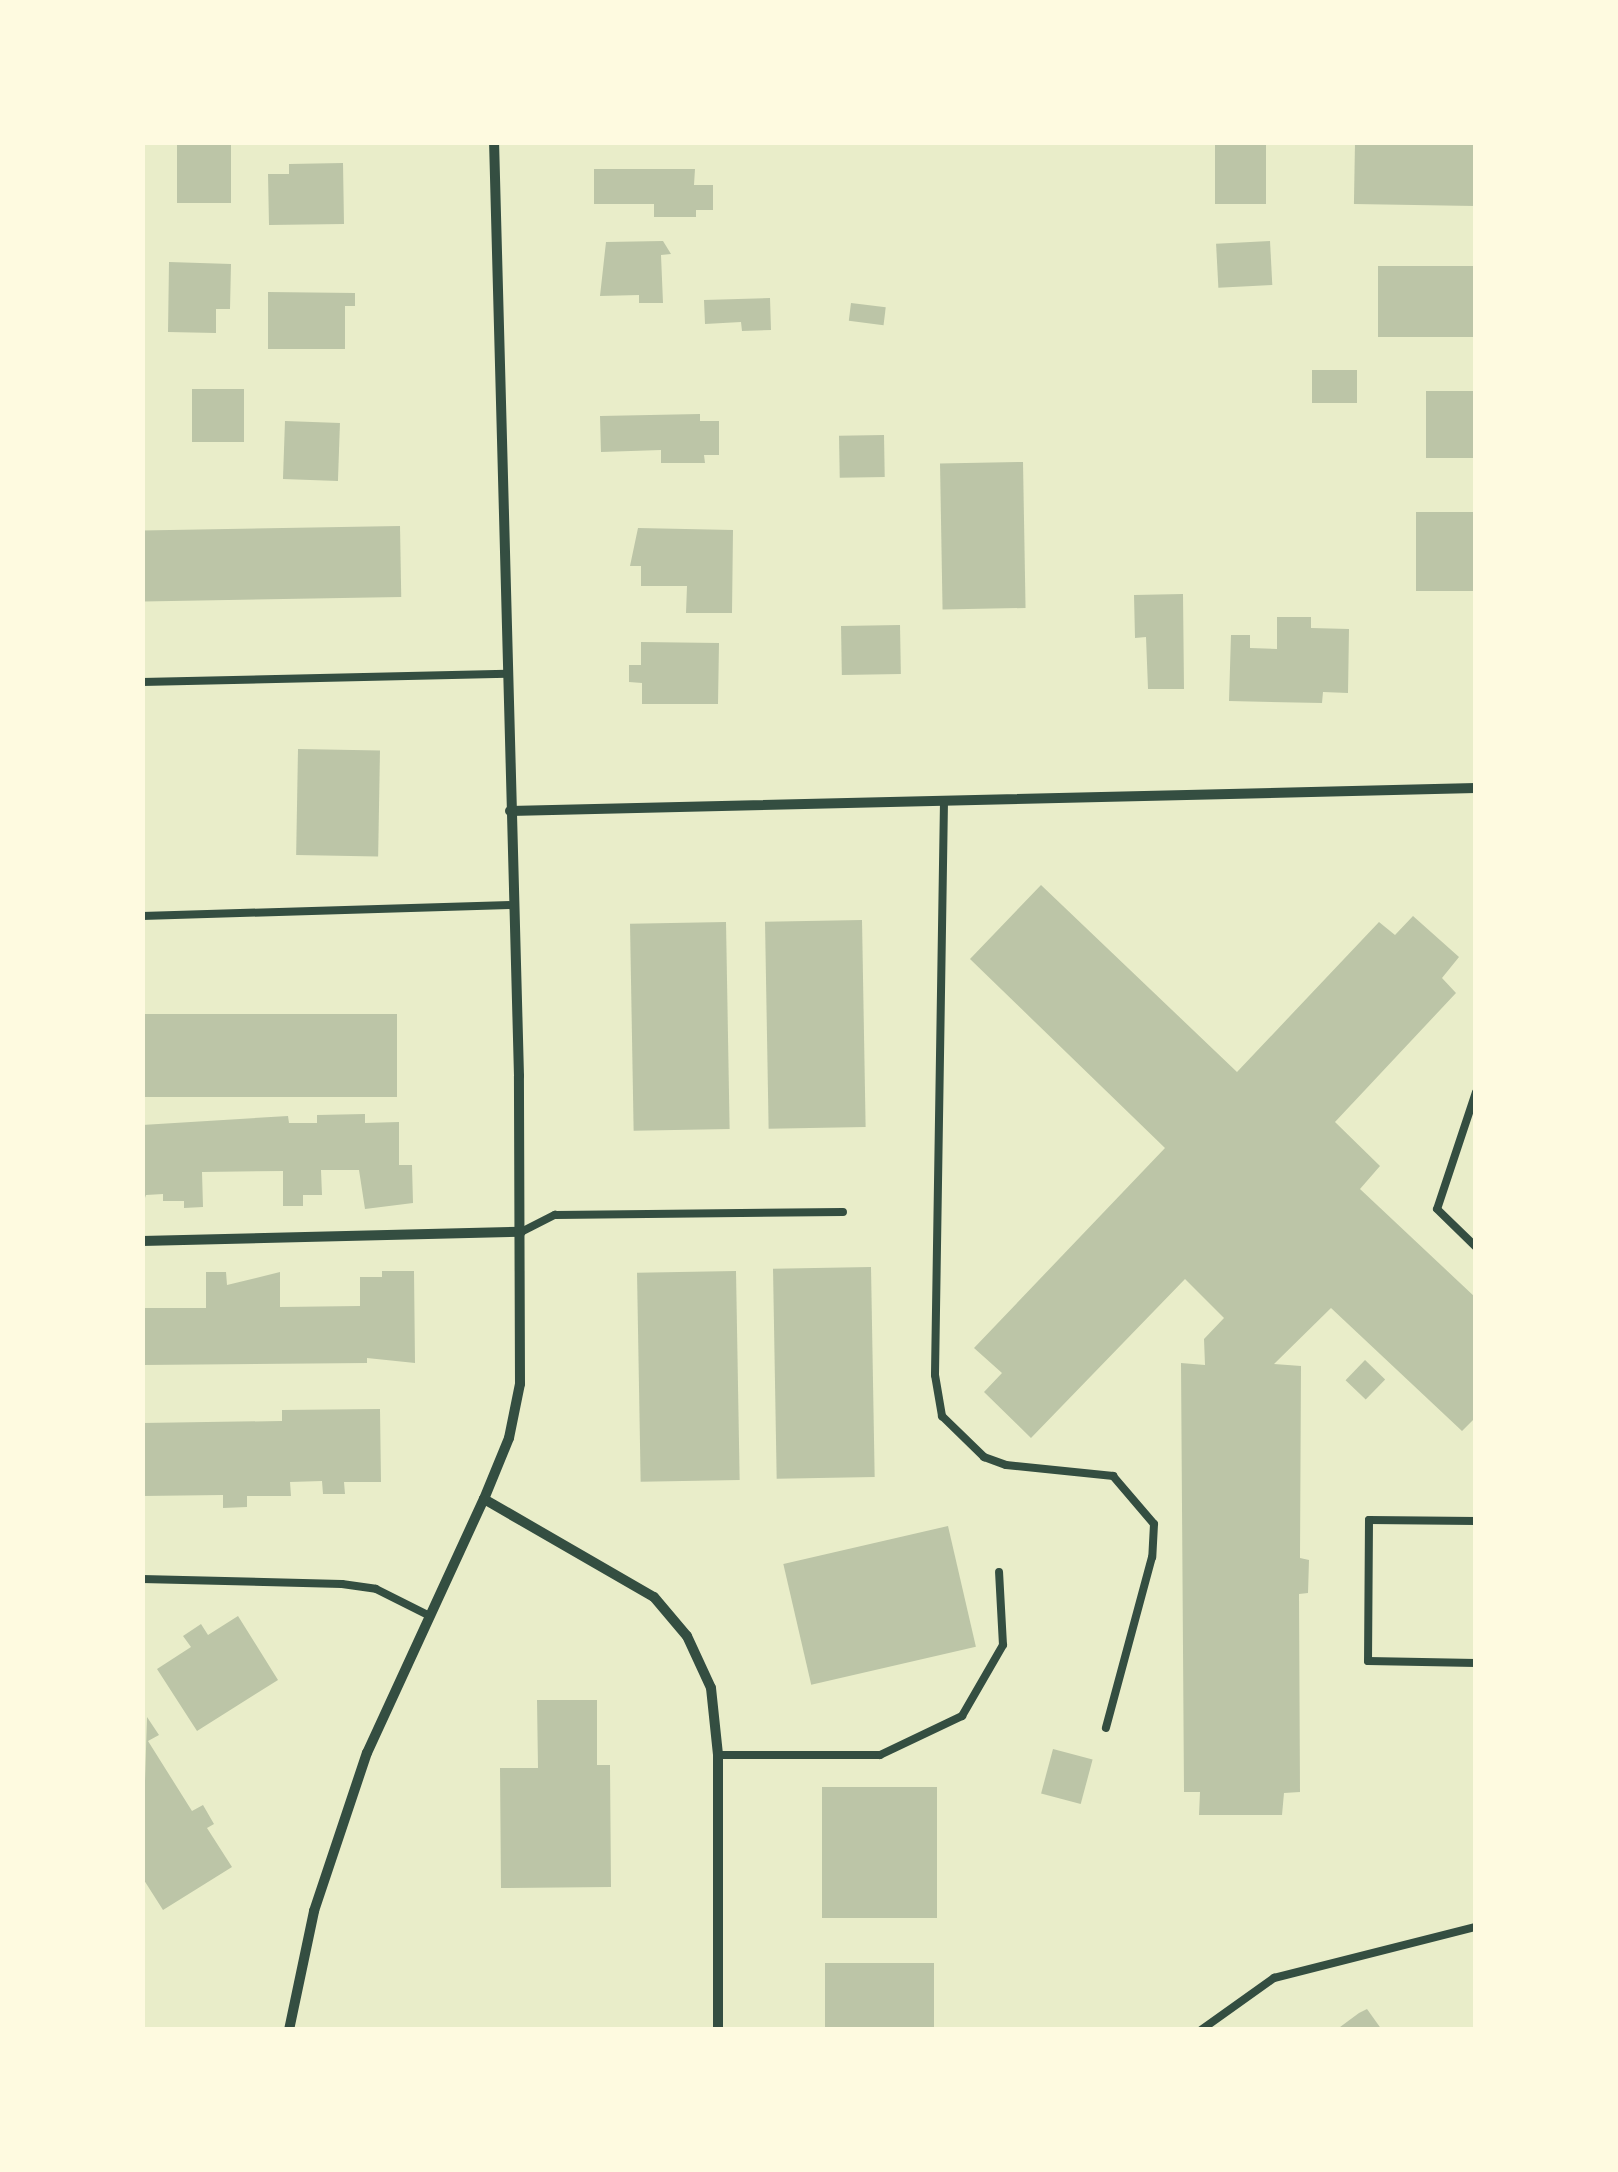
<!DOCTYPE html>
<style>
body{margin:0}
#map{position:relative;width:1618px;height:2172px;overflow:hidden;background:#e9edc9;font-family:"Roboto Condensed",sans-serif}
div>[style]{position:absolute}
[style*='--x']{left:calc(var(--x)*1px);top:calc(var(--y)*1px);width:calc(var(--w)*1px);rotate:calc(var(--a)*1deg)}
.building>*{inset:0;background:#bcc5a7;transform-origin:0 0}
.service>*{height:8px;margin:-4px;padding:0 4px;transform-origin:4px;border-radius:4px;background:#344e41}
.minor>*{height:10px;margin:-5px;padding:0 5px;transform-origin:5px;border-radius:5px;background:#344e41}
span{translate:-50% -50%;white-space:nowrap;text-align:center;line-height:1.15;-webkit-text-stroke:10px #fefae0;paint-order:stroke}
.frame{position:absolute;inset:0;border:145px solid #fefae0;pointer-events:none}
</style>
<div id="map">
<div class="building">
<i style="left:177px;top:142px;width:54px;height:61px"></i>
<i style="left:1215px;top:142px;width:51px;height:62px"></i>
<i style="left:1476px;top:144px;width:62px;height:121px;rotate:91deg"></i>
<i style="clip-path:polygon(343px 163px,344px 224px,269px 225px,268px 174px,289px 174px,289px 164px)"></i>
<i style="clip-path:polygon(594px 169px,695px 169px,694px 185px,713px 185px,713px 210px,696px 210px,696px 217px,654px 217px,654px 204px,594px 204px)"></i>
<i style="clip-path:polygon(663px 241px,671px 254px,661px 255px,663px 303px,639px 303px,639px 295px,600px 296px,606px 242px)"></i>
<i style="left:1270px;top:241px;width:44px;height:54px;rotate:87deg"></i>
<i style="clip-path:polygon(169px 262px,231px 264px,230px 309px,216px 309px,216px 333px,168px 332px)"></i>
<i style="left:1476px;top:266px;width:71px;height:98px;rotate:90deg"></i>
<i style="clip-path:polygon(268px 292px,355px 293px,355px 306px,345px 306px,345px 349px,268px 349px)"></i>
<i style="clip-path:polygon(770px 298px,771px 330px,742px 331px,741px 322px,705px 324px,704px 300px)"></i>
<i style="left:851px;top:303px;width:35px;height:18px;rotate:7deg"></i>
<i style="left:1357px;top:370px;width:33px;height:45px;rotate:90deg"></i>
<i style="left:192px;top:389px;width:52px;height:53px"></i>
<i style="left:1476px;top:391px;width:67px;height:50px;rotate:90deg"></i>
<i style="clip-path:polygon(700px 414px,700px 421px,719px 421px,719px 455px,704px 455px,705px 463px,661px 463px,661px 450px,601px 452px,600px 416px)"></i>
<i style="left:285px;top:421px;width:55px;height:58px;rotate:2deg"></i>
<i style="left:884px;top:435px;width:42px;height:45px;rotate:89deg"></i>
<i style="left:1023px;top:462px;width:146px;height:83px;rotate:89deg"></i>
<i style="left:1476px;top:512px;width:79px;height:60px;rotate:90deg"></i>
<i style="left:400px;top:526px;width:71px;height:258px;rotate:89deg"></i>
<i style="clip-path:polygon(638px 528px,733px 530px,732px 613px,686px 613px,687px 586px,641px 586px,641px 566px,630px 566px)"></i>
<i style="clip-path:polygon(1183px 594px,1184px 689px,1148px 689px,1146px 637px,1135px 638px,1134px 595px)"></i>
<i style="clip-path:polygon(1277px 617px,1311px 617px,1311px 628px,1349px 629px,1348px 693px,1323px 692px,1322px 703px,1229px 701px,1231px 635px,1250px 635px,1250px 648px,1277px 649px)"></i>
<i style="left:900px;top:625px;width:49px;height:59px;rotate:89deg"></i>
<i style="clip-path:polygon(641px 642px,719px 643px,718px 704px,642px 704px,642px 683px,629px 682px,629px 665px,641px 665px)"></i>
<i style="left:298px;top:749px;width:82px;height:106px;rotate:1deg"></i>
<i style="clip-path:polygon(1041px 885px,1237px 1072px,1379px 922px,1395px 935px,1413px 916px,1459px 957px,1442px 978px,1456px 993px,1335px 1122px,1380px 1166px,1360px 1189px,1476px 1298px,1476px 1417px,1462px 1431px,1331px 1308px,1274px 1364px,1301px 1366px,1300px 1558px,1309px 1560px,1308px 1593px,1299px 1594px,1300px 1792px,1284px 1793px,1282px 1815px,1199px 1815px,1200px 1792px,1184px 1792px,1181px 1363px,1205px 1365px,1204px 1339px,1224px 1318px,1185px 1279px,1031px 1438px,984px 1392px,1002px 1373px,974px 1348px,1165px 1148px,970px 959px)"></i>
<i style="left:862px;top:920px;width:207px;height:97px;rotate:89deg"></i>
<i style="left:726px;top:922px;width:207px;height:96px;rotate:89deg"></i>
<i style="left:397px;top:1014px;width:83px;height:255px;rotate:90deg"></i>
<i style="clip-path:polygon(365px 1114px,365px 1123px,399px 1122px,399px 1165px,412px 1165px,413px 1203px,365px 1209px,359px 1170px,321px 1170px,322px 1195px,303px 1195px,303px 1206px,283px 1206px,283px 1171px,202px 1172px,203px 1207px,184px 1208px,184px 1201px,163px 1201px,163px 1194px,146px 1195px,142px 1207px,142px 1125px,288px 1116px,289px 1123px,317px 1123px,317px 1115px)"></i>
<i style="left:871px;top:1267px;width:210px;height:98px;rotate:89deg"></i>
<i style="clip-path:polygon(382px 1271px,414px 1271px,415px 1363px,367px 1358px,367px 1363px,142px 1365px,142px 1308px,206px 1308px,206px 1272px,226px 1272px,227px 1285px,280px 1272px,280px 1307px,360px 1306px,360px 1277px,382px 1277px)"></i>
<i style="left:736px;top:1271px;width:209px;height:99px;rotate:89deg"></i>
<i style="left:1365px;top:1360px;width:28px;height:28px;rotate:44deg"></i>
<i style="clip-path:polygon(380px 1409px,381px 1482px,344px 1482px,345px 1494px,323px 1494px,322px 1481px,290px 1482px,291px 1496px,247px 1496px,247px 1507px,223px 1508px,223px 1495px,142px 1496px,142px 1423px,282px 1421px,282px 1410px)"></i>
<i style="left:948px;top:1526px;width:124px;height:169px;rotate:77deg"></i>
<i style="clip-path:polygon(238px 1616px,278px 1680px,197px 1731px,157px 1669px,191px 1647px,183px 1636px,201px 1624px,208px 1635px)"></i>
<i style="clip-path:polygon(537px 1700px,597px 1700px,597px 1765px,610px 1765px,611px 1887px,501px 1888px,500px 1768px,538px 1768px)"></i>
<i style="clip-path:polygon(147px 1717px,159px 1735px,148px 1741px,192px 1811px,203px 1805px,214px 1824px,207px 1828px,232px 1867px,163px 1910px,142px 1877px)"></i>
<i style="left:1053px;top:1749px;width:41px;height:46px;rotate:15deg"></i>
<i style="left:822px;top:1787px;width:115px;height:131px"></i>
<i style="left:825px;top:1963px;width:109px;height:67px"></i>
<i style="clip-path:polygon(1367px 2009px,1382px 2030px,1336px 2030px,1359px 2013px)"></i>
</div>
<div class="service">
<i style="--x:142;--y:682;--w:365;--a:-1.3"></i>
<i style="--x:944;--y:801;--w:574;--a:90.9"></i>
<i style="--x:935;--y:1375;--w:42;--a:80.3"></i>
<i style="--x:942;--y:1416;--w:59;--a:44.3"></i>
<i style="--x:984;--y:1457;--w:23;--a:20"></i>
<i style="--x:1006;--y:1465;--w:108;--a:5.9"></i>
<i style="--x:1113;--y:1476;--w:63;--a:49.5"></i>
<i style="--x:1154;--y:1524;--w:33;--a:93"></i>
<i style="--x:1152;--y:1557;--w:177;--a:105.1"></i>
<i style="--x:142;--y:916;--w:371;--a:-1.7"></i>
<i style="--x:1476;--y:1092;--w:123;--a:108.4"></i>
<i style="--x:1437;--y:1209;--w:54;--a:44.3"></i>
<i style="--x:521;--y:1232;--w:38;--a:-27"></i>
<i style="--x:555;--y:1215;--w:288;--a:-0.6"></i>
<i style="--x:1476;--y:1521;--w:107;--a:-179.5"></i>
<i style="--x:1369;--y:1520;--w:141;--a:90.4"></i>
<i style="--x:1368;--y:1661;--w:108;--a:1.1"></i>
<i style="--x:142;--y:1579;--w:200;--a:1.4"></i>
<i style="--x:342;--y:1584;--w:34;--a:8"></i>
<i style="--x:376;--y:1589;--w:58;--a:26.6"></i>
<i style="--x:718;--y:1755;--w:162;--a:0"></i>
<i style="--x:880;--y:1755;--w:91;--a:-25.4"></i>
<i style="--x:962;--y:1716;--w:82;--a:-60"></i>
<i style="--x:1003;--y:1645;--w:73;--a:-93.1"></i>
<i style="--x:1201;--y:2030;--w:90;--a:-35.5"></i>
<i style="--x:1274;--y:1978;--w:208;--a:-14.2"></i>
</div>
<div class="minor">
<i style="--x:510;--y:811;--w:966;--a:-1.36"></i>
<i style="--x:142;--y:1241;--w:379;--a:-1.4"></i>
<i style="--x:484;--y:1499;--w:196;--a:30"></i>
<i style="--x:654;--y:1597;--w:51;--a:49.8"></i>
<i style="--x:687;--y:1636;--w:57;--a:65.2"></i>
<i style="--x:711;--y:1688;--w:67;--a:84"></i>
<i style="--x:718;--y:1755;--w:275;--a:90"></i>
<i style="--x:289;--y:2030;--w:122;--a:-78.1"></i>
<i style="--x:314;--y:1911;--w:167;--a:-71.5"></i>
<i style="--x:367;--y:1753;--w:280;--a:-65.3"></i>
<i style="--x:484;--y:1499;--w:66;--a:-67.7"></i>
<i style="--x:509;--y:1438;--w:55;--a:-78.5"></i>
<i style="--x:520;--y:1384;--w:308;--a:-90.2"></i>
<i style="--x:519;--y:1076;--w:934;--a:-91.53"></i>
</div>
<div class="frame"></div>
</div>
